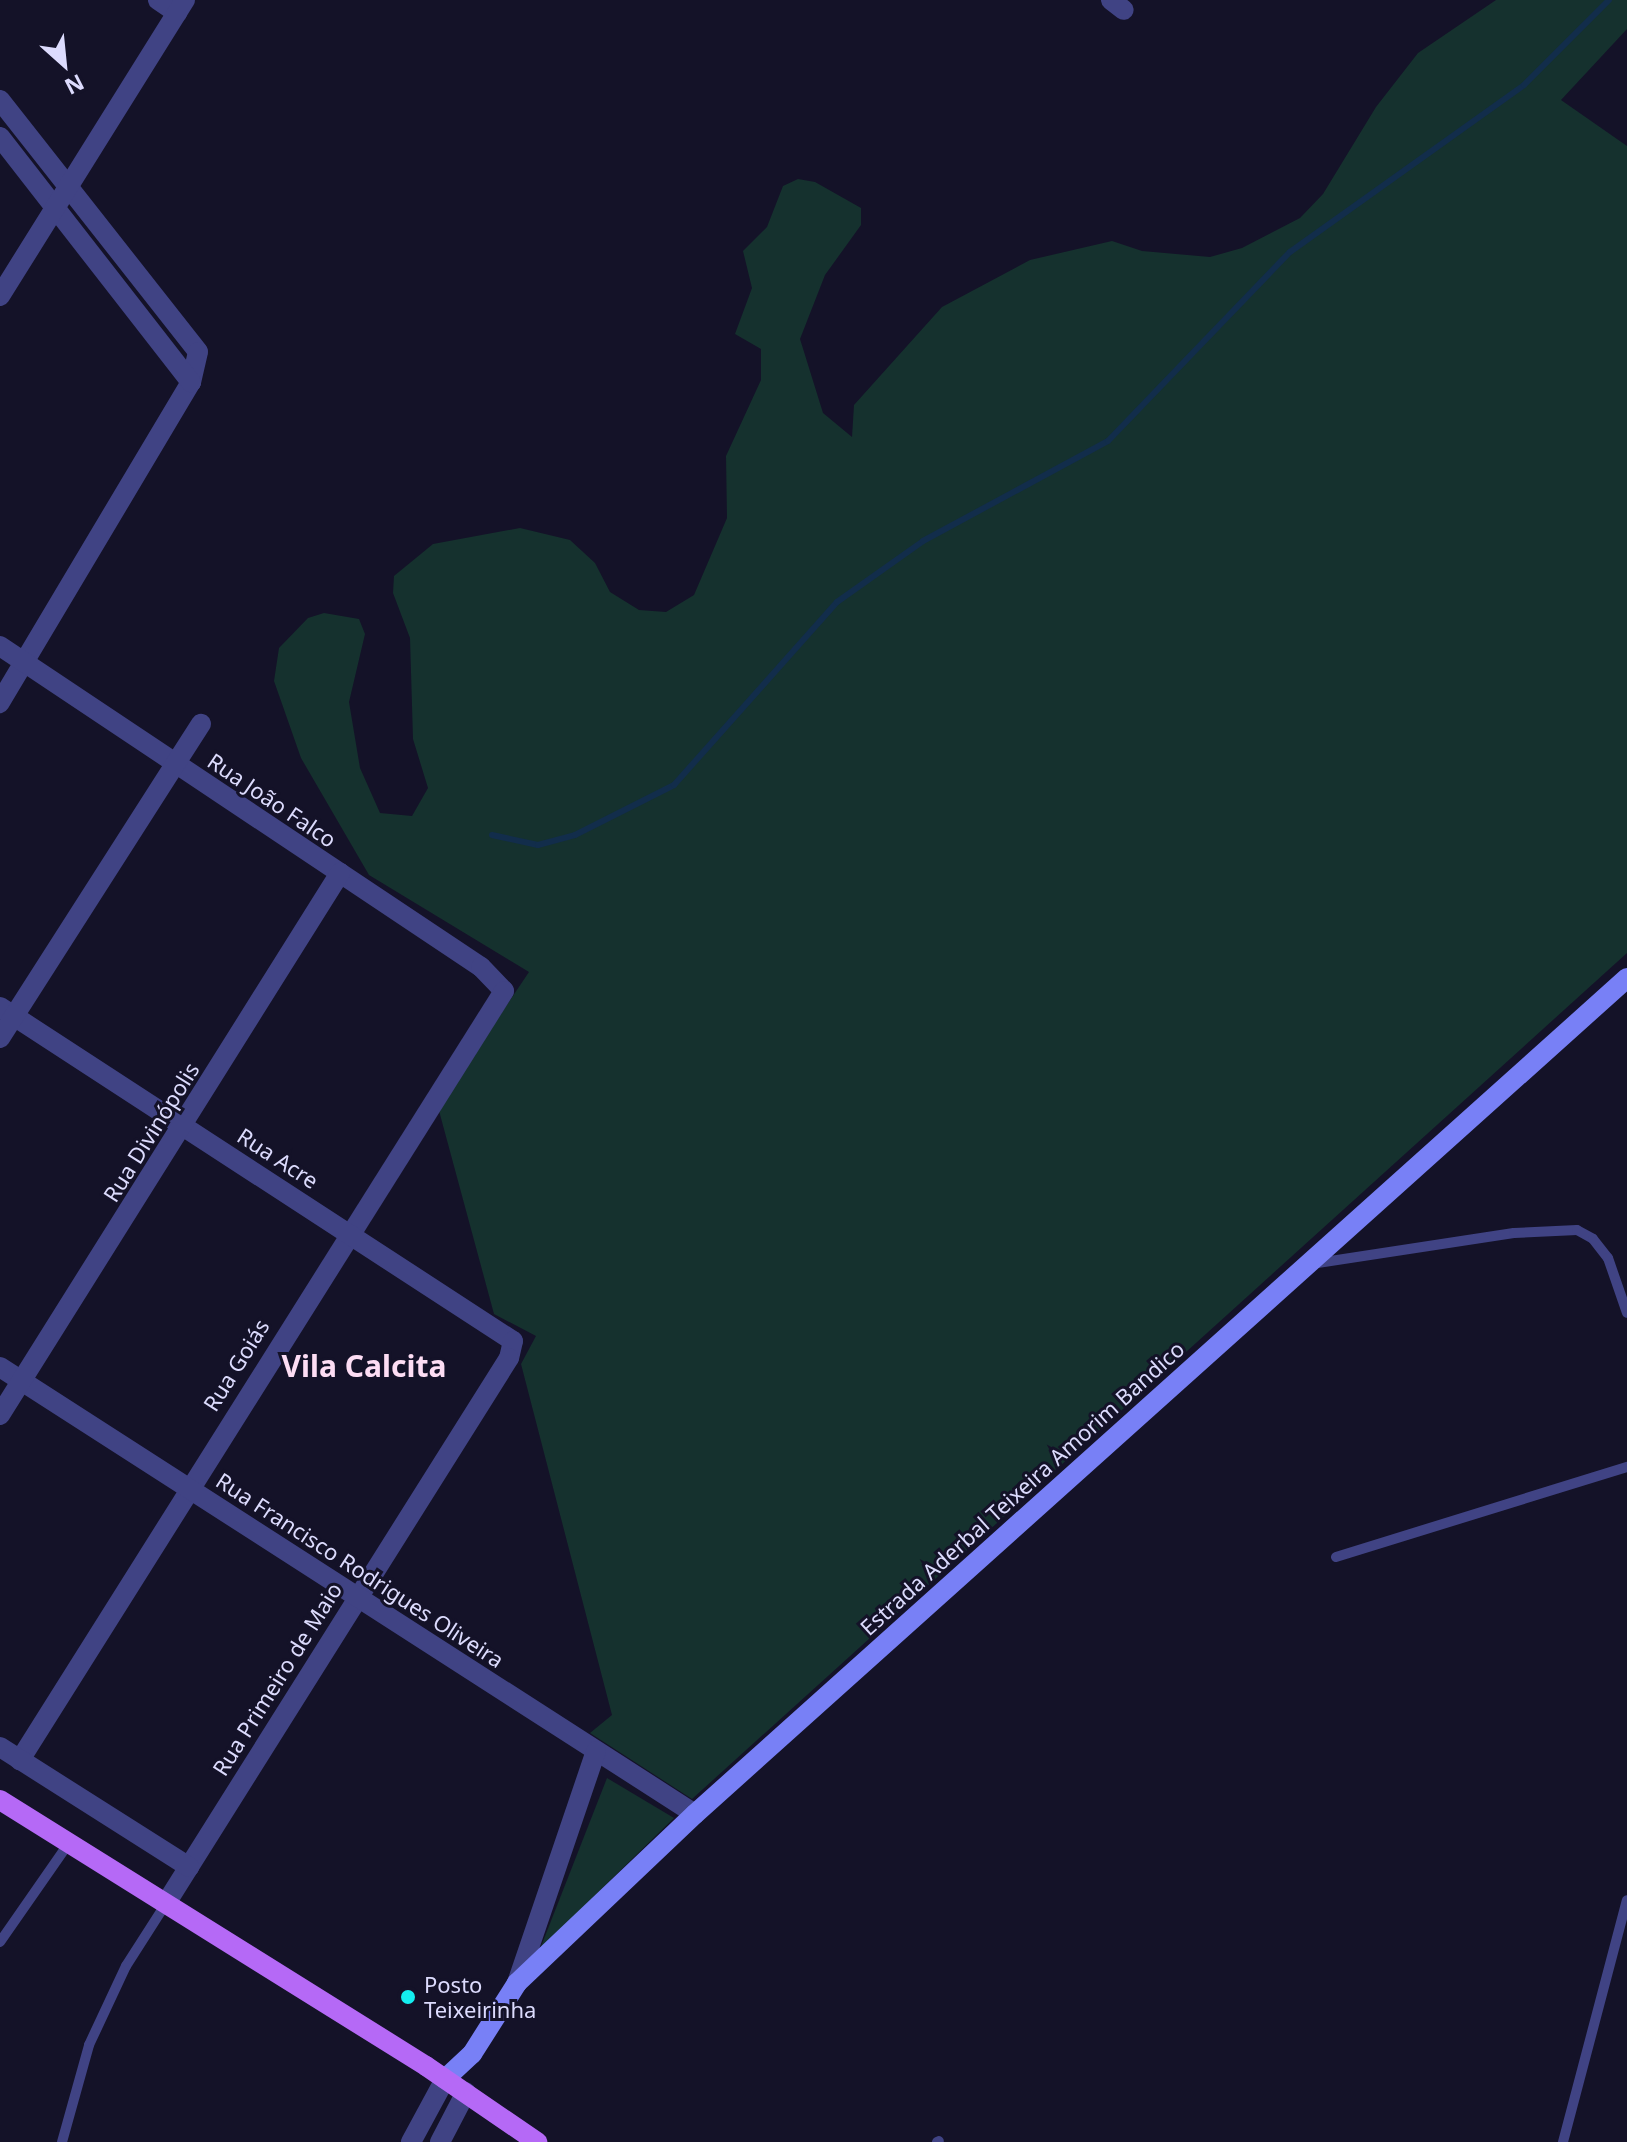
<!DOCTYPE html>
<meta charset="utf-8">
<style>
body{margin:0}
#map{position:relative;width:1627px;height:2142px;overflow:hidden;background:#141228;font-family:"Noto Sans",sans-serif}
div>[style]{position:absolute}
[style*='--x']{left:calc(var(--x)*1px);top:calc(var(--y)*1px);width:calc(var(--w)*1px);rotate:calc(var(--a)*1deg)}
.green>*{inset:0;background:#15312e}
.stream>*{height:6px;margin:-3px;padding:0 3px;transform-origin:3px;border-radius:3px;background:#122d4b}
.service>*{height:10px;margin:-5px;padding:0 5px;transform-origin:5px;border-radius:5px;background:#404384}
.minor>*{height:20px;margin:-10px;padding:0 10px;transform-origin:10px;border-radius:10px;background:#404384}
.tertiary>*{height:20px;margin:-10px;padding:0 10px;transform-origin:10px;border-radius:10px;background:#404384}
.secondary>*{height:20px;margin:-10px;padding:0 10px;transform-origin:10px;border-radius:10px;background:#7880f6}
.primary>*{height:20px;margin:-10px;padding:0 10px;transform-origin:10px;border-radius:10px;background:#b569f6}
.dots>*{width:22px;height:22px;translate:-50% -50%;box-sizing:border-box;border:4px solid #141228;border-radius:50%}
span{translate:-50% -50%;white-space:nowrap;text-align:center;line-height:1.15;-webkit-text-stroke:6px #141228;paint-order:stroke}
.street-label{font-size:22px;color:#dcdbfd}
.poi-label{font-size:22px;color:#dcdbfd}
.left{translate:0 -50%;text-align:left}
.district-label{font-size:30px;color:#fdddf4;font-weight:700}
.north{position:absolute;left:24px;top:24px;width:80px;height:80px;-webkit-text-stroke:6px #141228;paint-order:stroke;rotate:153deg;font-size:22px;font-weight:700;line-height:32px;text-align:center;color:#dcdbfd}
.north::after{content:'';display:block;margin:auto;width:28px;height:36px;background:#dcdbfd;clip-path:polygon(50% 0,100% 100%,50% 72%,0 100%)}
</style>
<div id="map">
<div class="green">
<i style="clip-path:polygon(1496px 0,1627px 0,1627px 29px,1561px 100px,1627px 146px,1627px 953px,692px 1799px,590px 1733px,612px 1715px,521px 1364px,536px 1336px,494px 1314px,438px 1107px,529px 972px,369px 875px,301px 758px,274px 681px,279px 648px,308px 618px,324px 613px,359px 619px,365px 634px,349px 702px,360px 768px,380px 813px,412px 816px,428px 788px,413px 739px,410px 638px,393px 593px,394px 576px,433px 544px,520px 528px,570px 540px,595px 563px,610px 592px,639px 610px,666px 612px,694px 595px,727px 518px,726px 456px,761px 380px,761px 349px,735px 334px,752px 288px,743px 251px,767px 227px,783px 186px,798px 179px,815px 182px,861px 208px,861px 225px,825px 275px,800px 339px,823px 413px,852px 437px,854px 405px,942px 307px,1030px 260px,1112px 241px,1142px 251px,1210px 257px,1242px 248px,1300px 218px,1323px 194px,1376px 107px,1418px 53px)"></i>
<i style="clip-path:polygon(607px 1778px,674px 1818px,540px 1949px)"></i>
</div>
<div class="stream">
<i style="--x:492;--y:835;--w:47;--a:12.3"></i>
<i style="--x:538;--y:845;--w:38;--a:-15"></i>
<i style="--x:575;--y:835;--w:111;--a:-26.8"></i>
<i style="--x:674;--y:785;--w:245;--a:-48.3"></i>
<i style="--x:837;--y:602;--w:105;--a:-35.3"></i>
<i style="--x:923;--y:541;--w:210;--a:-28.4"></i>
<i style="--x:1108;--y:441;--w:262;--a:-46.1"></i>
<i style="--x:1290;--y:252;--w:287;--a:-35.5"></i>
<i style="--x:1524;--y:85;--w:120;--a:-45"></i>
</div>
<div class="service">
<i style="--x:1311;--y:1264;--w:205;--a:-8.7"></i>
<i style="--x:1514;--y:1233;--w:63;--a:-2.7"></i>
<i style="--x:1577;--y:1230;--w:18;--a:29"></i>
<i style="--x:1593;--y:1239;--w:24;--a:52"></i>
<i style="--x:1608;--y:1258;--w:58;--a:70.9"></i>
<i style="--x:1336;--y:1557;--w:305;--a:-17.2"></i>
<i style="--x:0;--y:1942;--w:119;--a:-55.2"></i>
<i style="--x:62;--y:2142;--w:101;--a:-74.4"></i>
<i style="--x:89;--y:2045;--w:87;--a:-64.9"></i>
<i style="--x:126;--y:1966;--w:72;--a:-57.4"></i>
<i style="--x:937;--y:2142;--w:2;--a:-27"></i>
<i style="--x:1563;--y:2142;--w:250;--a:-75.2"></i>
</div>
<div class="minor">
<i style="--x:158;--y:0;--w:23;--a:34"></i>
<i style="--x:1111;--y:0;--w:16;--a:38"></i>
<i style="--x:0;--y:100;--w:320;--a:51.8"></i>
<i style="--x:198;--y:352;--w:31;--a:103"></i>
<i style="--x:191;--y:382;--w:374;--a:120.8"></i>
<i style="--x:0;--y:137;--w:311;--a:52.1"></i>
<i style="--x:0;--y:296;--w:349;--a:-58"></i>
<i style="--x:0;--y:646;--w:578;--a:33.72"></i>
<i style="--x:481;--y:967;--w:33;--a:46"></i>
<i style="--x:504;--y:991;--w:909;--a:122.19"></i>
<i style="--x:0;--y:1007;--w:612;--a:33.07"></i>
<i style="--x:513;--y:1341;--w:17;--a:103"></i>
<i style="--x:509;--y:1358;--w:646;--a:122.17"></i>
<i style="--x:0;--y:1038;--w:373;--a:-57.4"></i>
<i style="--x:0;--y:1367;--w:826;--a:32.75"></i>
<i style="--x:0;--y:1415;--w:640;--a:-57.9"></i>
<i style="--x:0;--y:1747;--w:224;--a:32.4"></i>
<i style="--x:517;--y:1983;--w:245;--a:-71.2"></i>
</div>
<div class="tertiary">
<i style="--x:411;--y:2142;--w:72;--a:-61.6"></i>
<i style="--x:440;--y:2142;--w:56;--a:-62.5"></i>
</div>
<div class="secondary">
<i style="--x:445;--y:2079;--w:37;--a:-43"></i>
<i style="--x:472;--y:2054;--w:84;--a:-57.6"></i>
<i style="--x:517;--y:1983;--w:245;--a:-43.5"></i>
<i style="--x:695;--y:1814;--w:1252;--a:-41.89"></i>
</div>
<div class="primary">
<i style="--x:0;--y:1800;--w:502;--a:31.98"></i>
<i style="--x:426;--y:2066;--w:135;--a:34.4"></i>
</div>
<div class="dots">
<i style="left:408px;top:1997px;background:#14eef0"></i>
</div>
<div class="street-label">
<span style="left:272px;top:800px;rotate:34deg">Rua João Falco</span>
<span style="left:151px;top:1132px;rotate:-58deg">Rua Divinópolis</span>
<span style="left:278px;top:1158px;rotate:33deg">Rua Acre</span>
<span style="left:236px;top:1365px;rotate:-58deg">Rua Goiás</span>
<span style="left:1022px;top:1488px;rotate:-42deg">Estrada Aderbal Teixeira Amorim Bandico</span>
<span style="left:360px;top:1570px;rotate:33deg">Rua Francisco Rodrigues Oliveira</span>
<span style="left:277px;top:1679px;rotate:-58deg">Rua Primeiro de Maio</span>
</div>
<div class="poi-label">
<span class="left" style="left:424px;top:1997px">Posto<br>Teixeirinha</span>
</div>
<div class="district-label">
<span style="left:364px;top:1366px">Vila Calcita</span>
</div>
<div class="north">N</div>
</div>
